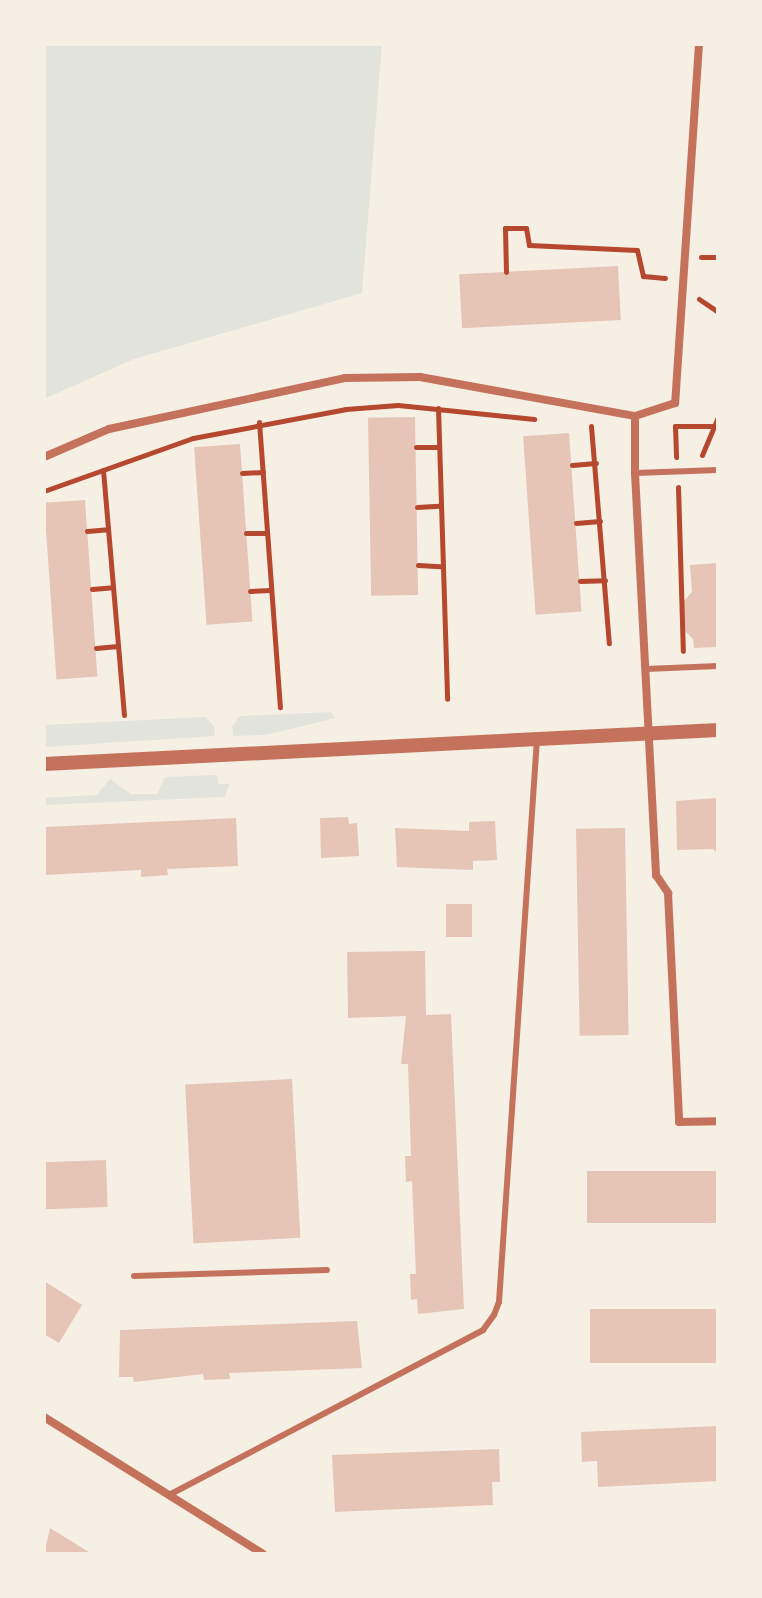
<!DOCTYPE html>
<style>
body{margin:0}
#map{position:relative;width:762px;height:1598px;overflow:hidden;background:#f6efe4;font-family:Merriweather,serif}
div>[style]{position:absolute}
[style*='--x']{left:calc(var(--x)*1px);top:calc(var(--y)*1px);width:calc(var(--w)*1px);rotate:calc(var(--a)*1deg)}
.green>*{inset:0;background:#e2e4dc}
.building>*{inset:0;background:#e6c5b7;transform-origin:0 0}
.path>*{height:5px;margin:-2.5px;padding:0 2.5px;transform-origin:2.5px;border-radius:2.5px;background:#b5482f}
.service>*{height:6px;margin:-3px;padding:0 3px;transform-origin:3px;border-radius:3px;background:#c5725c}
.minor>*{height:8px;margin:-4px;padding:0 4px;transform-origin:4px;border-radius:4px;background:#c5725c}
.tertiary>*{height:14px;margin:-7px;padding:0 7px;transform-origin:7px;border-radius:7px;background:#c5725c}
span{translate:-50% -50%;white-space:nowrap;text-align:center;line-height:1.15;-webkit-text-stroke:6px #f6efe4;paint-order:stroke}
.frame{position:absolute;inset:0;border:46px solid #f6efe4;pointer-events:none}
</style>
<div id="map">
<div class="green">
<i style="clip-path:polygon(44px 44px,382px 44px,362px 293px,134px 359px,44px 399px)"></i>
<i style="clip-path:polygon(331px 712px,335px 718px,266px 735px,233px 736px,232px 726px,240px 716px)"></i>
<i style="clip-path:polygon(205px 717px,214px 726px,215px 736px,44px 747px,44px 725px)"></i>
<i style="clip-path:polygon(217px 775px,218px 784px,230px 784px,224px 797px,44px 805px,44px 798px,97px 795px,110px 779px,131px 794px,157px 794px,165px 777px)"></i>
</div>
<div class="building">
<i style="left:618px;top:266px;width:54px;height:159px;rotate:87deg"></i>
<i style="left:415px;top:417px;width:178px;height:47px;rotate:89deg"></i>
<i style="left:569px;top:433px;width:179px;height:46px;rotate:86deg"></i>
<i style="left:240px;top:444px;width:178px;height:46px;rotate:86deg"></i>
<i style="left:85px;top:500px;width:177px;height:41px;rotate:86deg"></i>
<i style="clip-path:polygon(718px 563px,718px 647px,694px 648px,693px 639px,683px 629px,682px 603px,692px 592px,690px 565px)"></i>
<i style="clip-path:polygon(716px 798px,718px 854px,713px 849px,677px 850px,676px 801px)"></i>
<i style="clip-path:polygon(348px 817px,349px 824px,357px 823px,359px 856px,321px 858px,320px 818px)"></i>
<i style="clip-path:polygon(236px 818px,238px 866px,167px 869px,168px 875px,141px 877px,141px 870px,44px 875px,44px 827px)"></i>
<i style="clip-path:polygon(495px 821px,497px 860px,473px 861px,473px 870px,397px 867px,395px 828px,469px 831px,469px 822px)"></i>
<i style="left:625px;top:828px;width:207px;height:49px;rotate:89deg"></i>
<i style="left:446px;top:904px;width:26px;height:33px"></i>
<i style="clip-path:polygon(425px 951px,426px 1015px,451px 1014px,464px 1309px,418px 1314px,417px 1299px,411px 1300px,410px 1274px,416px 1274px,412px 1181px,406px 1182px,405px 1156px,411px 1156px,408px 1064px,401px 1064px,406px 1016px,348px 1018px,347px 952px)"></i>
<i style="left:292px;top:1079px;width:159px;height:107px;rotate:87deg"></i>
<i style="left:106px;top:1160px;width:47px;height:62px;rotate:88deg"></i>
<i style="left:718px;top:1171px;width:52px;height:131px;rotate:90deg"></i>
<i style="clip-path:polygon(44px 1281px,82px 1305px,59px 1343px,44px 1334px)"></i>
<i style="left:718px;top:1309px;width:54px;height:128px;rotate:90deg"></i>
<i style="clip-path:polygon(357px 1321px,362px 1368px,229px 1373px,230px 1379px,204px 1380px,203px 1374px,134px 1382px,133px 1377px,119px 1377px,120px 1330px)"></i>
<i style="clip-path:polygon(718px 1426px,718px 1481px,598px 1487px,597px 1461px,582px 1462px,581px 1432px)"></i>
<i style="clip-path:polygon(499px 1449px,500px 1482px,492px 1482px,493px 1505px,335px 1512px,332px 1455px)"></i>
<i style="clip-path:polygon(50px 1528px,92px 1554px,44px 1554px)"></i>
</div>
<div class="path">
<i style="--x:701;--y:257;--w:17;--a:0"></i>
<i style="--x:506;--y:272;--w:44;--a:-91.3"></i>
<i style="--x:505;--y:228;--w:21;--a:0"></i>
<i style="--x:526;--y:228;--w:17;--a:80"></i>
<i style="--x:529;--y:245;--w:108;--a:2.7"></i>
<i style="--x:637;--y:250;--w:27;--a:77"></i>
<i style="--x:643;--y:276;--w:22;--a:5"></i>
<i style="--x:699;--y:299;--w:23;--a:34"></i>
<i style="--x:438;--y:408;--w:291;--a:88.2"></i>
<i style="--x:259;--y:422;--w:286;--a:85.8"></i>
<i style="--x:591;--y:426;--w:218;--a:85.3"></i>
<i style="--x:675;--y:426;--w:31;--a:88"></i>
<i style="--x:675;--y:426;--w:43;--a:0"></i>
<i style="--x:416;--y:447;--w:23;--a:0"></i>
<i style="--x:702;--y:455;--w:41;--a:-67.2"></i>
<i style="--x:572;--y:465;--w:24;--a:-5"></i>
<i style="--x:103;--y:470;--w:246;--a:85.1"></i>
<i style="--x:242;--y:473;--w:21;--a:-3"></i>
<i style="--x:678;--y:487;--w:164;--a:88.3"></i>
<i style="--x:44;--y:491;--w:158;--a:-19.6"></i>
<i style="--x:193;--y:438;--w:156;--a:-10.7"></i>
<i style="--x:346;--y:409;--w:52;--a:-4.4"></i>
<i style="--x:398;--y:405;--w:137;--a:5.9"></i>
<i style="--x:417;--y:507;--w:22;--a:-3"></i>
<i style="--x:576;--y:523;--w:24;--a:-5"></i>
<i style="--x:87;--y:531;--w:21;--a:-5"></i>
<i style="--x:246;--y:533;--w:21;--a:0"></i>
<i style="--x:418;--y:565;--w:22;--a:3"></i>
<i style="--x:580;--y:581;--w:25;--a:-2"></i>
<i style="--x:92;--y:589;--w:21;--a:-5"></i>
<i style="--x:250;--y:591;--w:21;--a:-3"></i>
<i style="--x:96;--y:648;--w:22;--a:-5"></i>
</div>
<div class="service">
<i style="--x:635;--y:473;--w:83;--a:-2.1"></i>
<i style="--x:646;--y:669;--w:72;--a:-2.4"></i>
<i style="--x:134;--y:1276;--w:193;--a:-1.8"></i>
<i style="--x:169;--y:1495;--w:355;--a:-27.7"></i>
<i style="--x:483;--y:1330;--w:19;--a:-54"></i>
<i style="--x:494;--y:1315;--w:14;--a:-69"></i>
<i style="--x:499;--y:1302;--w:564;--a:-86.14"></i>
</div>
<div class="minor">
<i style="--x:699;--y:44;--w:360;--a:93.8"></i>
<i style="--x:675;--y:403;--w:42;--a:162"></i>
<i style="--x:635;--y:416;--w:57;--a:90"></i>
<i style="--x:635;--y:473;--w:403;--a:87"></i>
<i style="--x:656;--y:875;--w:22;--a:56"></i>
<i style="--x:668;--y:893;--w:229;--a:87.2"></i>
<i style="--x:679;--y:1122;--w:39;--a:-1"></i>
<i style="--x:44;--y:457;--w:71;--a:-23.3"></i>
<i style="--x:109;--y:429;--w:241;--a:-12.2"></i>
<i style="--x:345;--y:378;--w:75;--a:-0.8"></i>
<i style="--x:420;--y:377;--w:219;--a:10.3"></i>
<i style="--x:44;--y:1417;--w:258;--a:32"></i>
</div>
<div class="tertiary">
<i style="--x:44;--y:764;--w:675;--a:-2.89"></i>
</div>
<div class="frame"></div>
</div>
